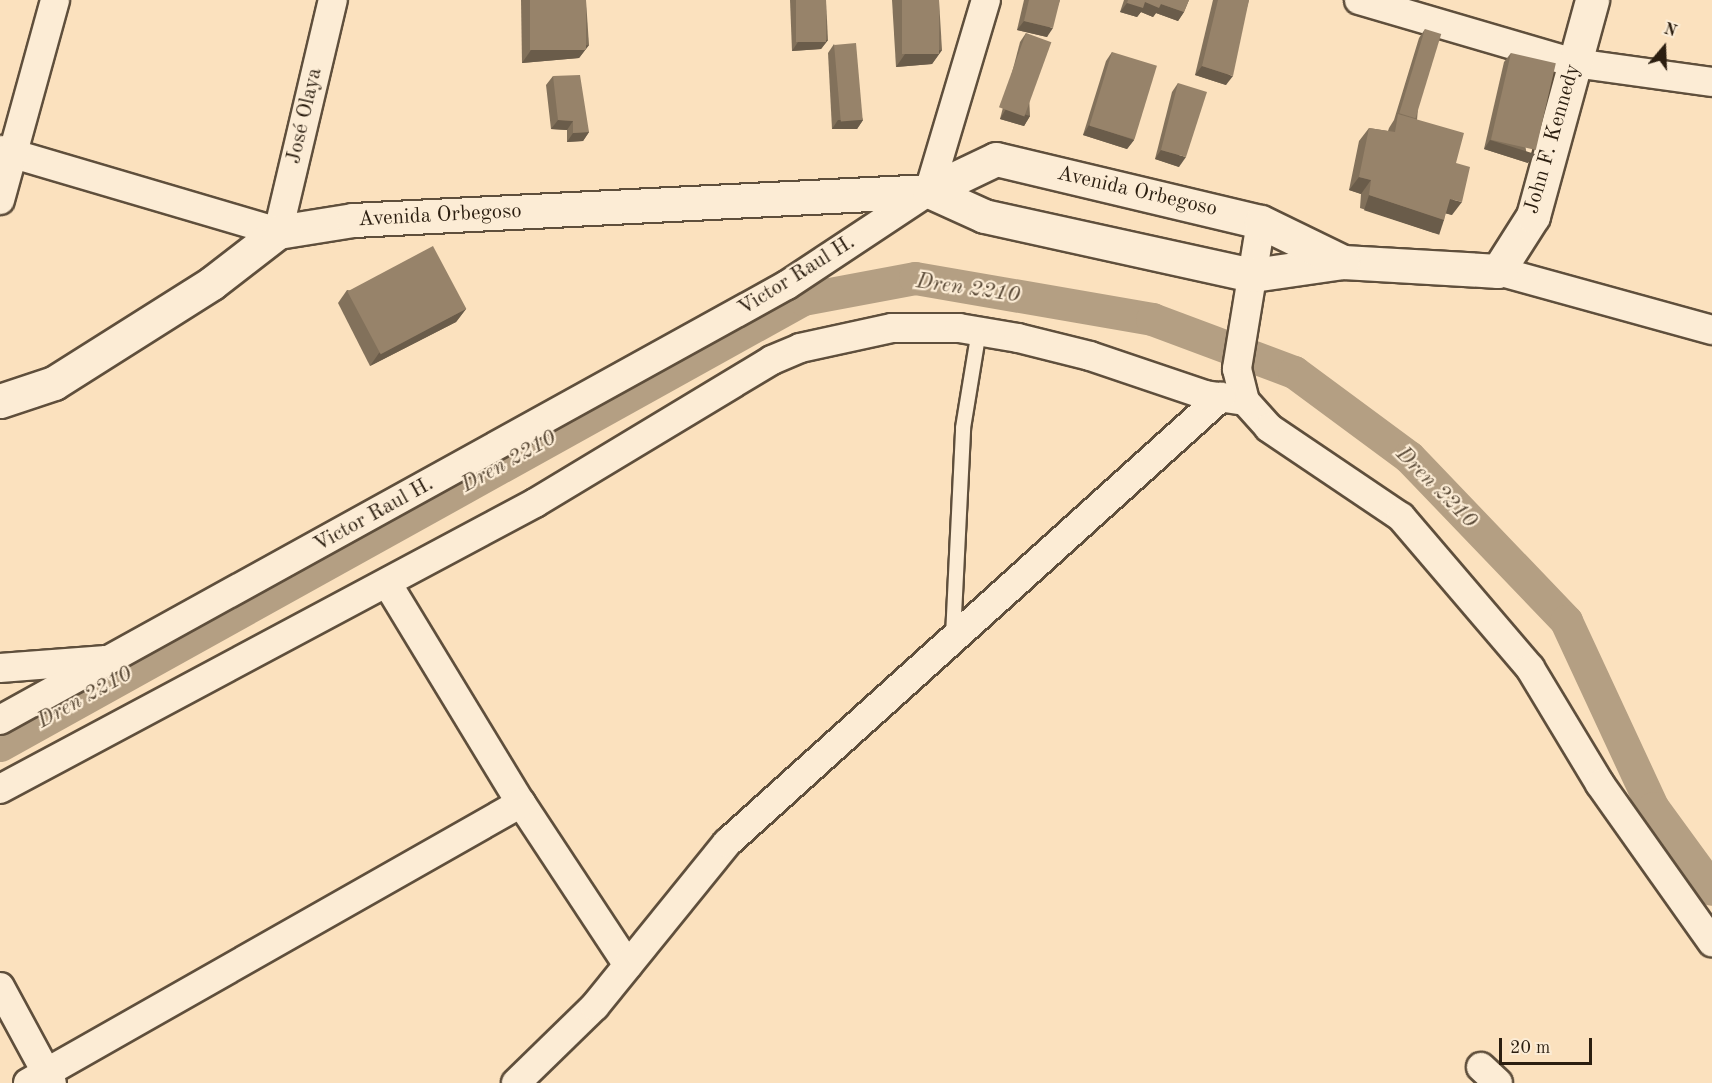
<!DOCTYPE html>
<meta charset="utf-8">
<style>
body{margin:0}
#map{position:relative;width:1712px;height:1083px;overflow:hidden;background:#fbe1be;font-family:"Old Standard TT",serif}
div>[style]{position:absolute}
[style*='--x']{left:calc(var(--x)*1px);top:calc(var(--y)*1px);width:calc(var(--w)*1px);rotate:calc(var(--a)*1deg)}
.canal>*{height:33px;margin:-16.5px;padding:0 16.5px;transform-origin:16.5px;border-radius:16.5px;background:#b49f83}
.roads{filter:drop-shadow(2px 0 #5f4f3c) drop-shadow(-2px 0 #5f4f3c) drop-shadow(0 2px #5f4f3c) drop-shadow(0 -2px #5f4f3c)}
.lane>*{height:14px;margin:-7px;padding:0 7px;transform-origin:7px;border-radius:7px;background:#fcecd5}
.street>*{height:28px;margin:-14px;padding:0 14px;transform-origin:14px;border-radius:14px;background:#fcecd5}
.secondary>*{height:33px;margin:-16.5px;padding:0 16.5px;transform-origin:16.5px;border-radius:16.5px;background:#fcecd5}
.wall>*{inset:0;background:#82715b}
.shaded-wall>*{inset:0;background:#6a5c4a;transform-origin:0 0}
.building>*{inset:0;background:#97836a;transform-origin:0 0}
span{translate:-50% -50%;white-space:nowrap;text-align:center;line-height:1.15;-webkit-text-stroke:4.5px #fcecd5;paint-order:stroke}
.street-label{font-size:21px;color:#2b1e10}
.water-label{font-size:22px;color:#5b4b38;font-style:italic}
.north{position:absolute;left:1634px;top:18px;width:60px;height:60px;-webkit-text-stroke:4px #fcecd5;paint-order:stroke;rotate:19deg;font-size:16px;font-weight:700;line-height:24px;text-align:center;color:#2b1e10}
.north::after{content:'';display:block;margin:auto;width:21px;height:27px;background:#2b1e10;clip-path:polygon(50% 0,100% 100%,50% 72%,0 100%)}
.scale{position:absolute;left:1499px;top:1038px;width:93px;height:27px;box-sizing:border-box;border:3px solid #2b1e10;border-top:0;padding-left:8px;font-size:18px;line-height:21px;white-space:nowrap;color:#2b1e10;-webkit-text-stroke:4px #fcecd5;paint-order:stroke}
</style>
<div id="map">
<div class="canal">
<i style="--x:0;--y:745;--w:919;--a:-29.05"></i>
<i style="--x:803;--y:299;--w:114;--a:-10.6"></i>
<i style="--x:915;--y:278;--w:241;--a:9.8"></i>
<i style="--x:1152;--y:319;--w:152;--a:20.5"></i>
<i style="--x:1294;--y:372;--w:143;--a:36.5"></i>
<i style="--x:1409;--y:457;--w:227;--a:46.2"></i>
<i style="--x:1566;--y:621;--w:206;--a:65.1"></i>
<i style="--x:1653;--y:808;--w:100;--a:53.9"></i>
</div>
<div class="roads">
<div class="lane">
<i style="--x:953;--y:636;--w:208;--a:-87.2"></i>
<i style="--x:963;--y:428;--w:99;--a:-80.7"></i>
</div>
<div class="street">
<i style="--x:1359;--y:0;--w:225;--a:16.3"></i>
<i style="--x:1575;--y:63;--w:138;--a:7.9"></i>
<i style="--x:0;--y:150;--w:290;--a:16.4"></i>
<i style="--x:278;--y:232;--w:238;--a:-76.7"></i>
<i style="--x:0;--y:200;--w:207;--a:-74.6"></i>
<i style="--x:1261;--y:222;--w:149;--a:99.3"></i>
<i style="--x:1237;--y:369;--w:33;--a:76"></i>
<i style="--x:1245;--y:401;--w:36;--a:48"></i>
<i style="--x:1269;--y:428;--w:159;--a:34"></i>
<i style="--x:1401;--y:517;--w:199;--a:49.5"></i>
<i style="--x:1530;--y:668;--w:135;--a:58.9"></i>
<i style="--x:1600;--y:784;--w:194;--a:54.7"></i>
<i style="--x:1498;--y:271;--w:222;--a:15.4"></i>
<i style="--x:387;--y:583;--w:258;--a:58.7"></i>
<i style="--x:521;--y:803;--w:194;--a:56.6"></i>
<i style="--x:0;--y:668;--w:103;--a:-4.4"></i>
<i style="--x:0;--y:720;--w:899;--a:-28.93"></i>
<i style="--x:787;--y:285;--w:170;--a:-33.5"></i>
<i style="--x:929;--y:191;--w:199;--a:-73.4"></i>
<i style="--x:0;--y:789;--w:607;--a:-28.13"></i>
<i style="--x:535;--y:503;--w:277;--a:-31.1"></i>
<i style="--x:772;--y:360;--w:30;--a:-23"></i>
<i style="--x:800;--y:348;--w:94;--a:-12.3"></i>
<i style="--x:892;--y:328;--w:67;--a:0"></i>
<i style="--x:959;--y:328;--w:60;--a:9.6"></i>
<i style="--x:1018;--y:338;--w:74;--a:14"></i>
<i style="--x:1090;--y:356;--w:121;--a:18.7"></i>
<i style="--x:1205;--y:395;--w:40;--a:8.5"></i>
<i style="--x:0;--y:987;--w:109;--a:61.6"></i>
<i style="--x:1481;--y:1067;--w:23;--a:43"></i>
<i style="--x:28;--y:1083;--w:567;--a:-29.59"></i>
<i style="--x:516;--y:1083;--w:110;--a:-44.3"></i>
<i style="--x:595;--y:1006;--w:210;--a:-51"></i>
<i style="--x:727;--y:843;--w:666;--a:-42.08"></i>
</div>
<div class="secondary">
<i style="--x:929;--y:191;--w:60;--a:24.4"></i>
<i style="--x:984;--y:216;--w:275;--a:12.4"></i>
<i style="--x:1253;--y:275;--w:91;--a:-8.2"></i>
<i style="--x:1343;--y:262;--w:155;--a:3.3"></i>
<i style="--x:1498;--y:271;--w:65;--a:-57.5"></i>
<i style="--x:1533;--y:216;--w:224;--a:-74.7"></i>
<i style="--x:0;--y:401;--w:57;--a:-18.4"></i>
<i style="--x:54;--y:383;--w:187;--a:-32.3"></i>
<i style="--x:212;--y:283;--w:83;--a:-37.7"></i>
<i style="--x:278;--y:232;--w:76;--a:-9.1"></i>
<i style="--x:353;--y:220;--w:577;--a:-2.88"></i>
<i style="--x:929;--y:191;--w:74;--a:-25.5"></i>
<i style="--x:996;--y:159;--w:272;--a:13.4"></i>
<i style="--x:1261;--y:222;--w:91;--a:26"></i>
</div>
</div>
<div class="wall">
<i style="clip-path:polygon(521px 0,586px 0,589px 45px,579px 58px,522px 63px)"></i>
<i style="clip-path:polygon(790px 0,826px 0,828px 40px,821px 49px,792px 51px)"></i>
<i style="clip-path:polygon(892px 0,939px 0,942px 50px,932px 64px,896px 67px)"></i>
<i style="clip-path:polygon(1024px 0,1060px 0,1047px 37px,1017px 30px)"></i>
<i style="clip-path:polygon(1124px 0,1189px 0,1184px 12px,1178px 21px,1156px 13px,1153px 17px,1141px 12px,1137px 17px,1120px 12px)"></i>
<i style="clip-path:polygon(1213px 0,1249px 0,1226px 85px,1195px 75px)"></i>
<i style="clip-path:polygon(1425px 29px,1417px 120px,1456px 163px,1452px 215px,1445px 213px,1444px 220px,1434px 233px,1360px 208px,1361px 194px,1349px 190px,1359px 141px,1369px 128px,1388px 131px,1389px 128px,1394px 120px,1419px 38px)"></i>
<i style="clip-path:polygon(1026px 33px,1030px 116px,1024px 126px,1000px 119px,1020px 42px)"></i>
<i style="clip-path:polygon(834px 44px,863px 120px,857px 129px,832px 129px,828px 53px)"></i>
<i style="clip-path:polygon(1112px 52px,1134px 140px,1127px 149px,1083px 135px,1106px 61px)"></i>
<i style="clip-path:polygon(1511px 53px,1528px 163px,1484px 149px,1504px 62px)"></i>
<i style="clip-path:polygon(553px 76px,589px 132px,583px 141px,567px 142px,567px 130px,551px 129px,546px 85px)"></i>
<i style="clip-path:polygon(1178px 83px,1179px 167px,1155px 159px,1172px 92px)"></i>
<i style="clip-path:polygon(347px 290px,466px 309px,456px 322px,370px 366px,338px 303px)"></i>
</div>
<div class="shaded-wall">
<i style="clip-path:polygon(1145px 2px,1161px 4px,1184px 12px,1178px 21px,1156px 13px,1153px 17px,1141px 12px,1137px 17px,1120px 12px,1127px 3px)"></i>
<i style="clip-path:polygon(1024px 21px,1053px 28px,1047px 37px,1017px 30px)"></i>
<i style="clip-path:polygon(828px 40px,821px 49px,792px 51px,798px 42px)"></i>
<i style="clip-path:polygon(589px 45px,579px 58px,522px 63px,531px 50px)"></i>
<i style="clip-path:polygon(942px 50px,932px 64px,896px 67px,905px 54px)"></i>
<i style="clip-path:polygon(1202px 66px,1233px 76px,1226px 85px,1195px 75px)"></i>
<i style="clip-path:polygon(1006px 109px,1030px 116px,1024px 126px,1000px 119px)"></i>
<i style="clip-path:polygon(558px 120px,573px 121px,567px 130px,551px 129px)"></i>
<i style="clip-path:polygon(838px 120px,863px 120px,857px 129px,832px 129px)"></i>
<i style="clip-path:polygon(1089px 125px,1134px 140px,1127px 149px,1083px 135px)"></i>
<i style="clip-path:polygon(589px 132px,583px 141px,567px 142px,573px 133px)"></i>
<i style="clip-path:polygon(1490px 140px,1535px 154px,1528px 163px,1484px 149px)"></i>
<i style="clip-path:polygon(1161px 150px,1186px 157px,1179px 167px,1155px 159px)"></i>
<i style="clip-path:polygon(1359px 177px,1371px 180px,1361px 194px,1349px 190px)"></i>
<i style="left:1369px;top:195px;width:79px;height:16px;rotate:18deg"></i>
<i style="clip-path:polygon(1450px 199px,1462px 202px,1452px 215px,1440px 212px)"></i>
<i style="clip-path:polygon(466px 309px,456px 322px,370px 366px,379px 353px)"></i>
</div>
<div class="building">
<i style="left:530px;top:0;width:56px;height:50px"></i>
<i style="left:796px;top:0;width:30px;height:42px"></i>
<i style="left:902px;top:0;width:37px;height:54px"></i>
<i style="clip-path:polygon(1029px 0,1060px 0,1053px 28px,1024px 21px)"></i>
<i style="clip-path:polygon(1128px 0,1189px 0,1184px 12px,1161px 4px,1159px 8px,1145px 2px,1143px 8px,1127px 3px)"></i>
<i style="clip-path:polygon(1218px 0,1249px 0,1233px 76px,1202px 66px)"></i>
<i style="left:1425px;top:29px;width:17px;height:88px;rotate:17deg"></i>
<i style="left:1026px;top:33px;width:27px;height:79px;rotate:20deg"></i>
<i style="left:856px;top:43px;width:77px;height:22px;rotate:85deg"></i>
<i style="left:1112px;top:52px;width:47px;height:77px;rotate:17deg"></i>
<i style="left:1511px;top:53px;width:46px;height:89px;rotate:13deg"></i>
<i style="clip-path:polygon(580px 75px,589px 132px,573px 133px,573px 121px,558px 120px,553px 76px)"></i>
<i style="clip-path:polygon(1178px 83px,1207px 92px,1186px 157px,1161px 150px)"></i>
<i style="clip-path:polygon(1398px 114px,1464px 133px,1456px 163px,1470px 167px,1462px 202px,1450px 199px,1444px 220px,1369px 195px,1371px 180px,1359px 177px,1369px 128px,1395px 132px)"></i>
<i style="left:433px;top:246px;width:71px;height:97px;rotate:62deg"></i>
</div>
<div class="street-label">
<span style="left:305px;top:116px;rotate:-77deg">José Olaya</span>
<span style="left:1553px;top:139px;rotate:-74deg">John F. Kennedy</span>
<span style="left:1137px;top:192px;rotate:13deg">Avenida Orbegoso</span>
<span style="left:440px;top:216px;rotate:-3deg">Avenida Orbegoso</span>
<span style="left:797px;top:276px;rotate:-32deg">Victor Raul H.</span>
<span style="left:374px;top:515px;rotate:-29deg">Victor Raul H.</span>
</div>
<div class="water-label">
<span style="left:968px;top:289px;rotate:8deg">Dren 2210</span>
<span style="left:509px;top:462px;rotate:-29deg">Dren 2210</span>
<span style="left:1436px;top:488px;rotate:45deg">Dren 2210</span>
<span style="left:85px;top:698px;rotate:-29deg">Dren 2210</span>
</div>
<div class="north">N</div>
<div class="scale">20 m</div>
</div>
